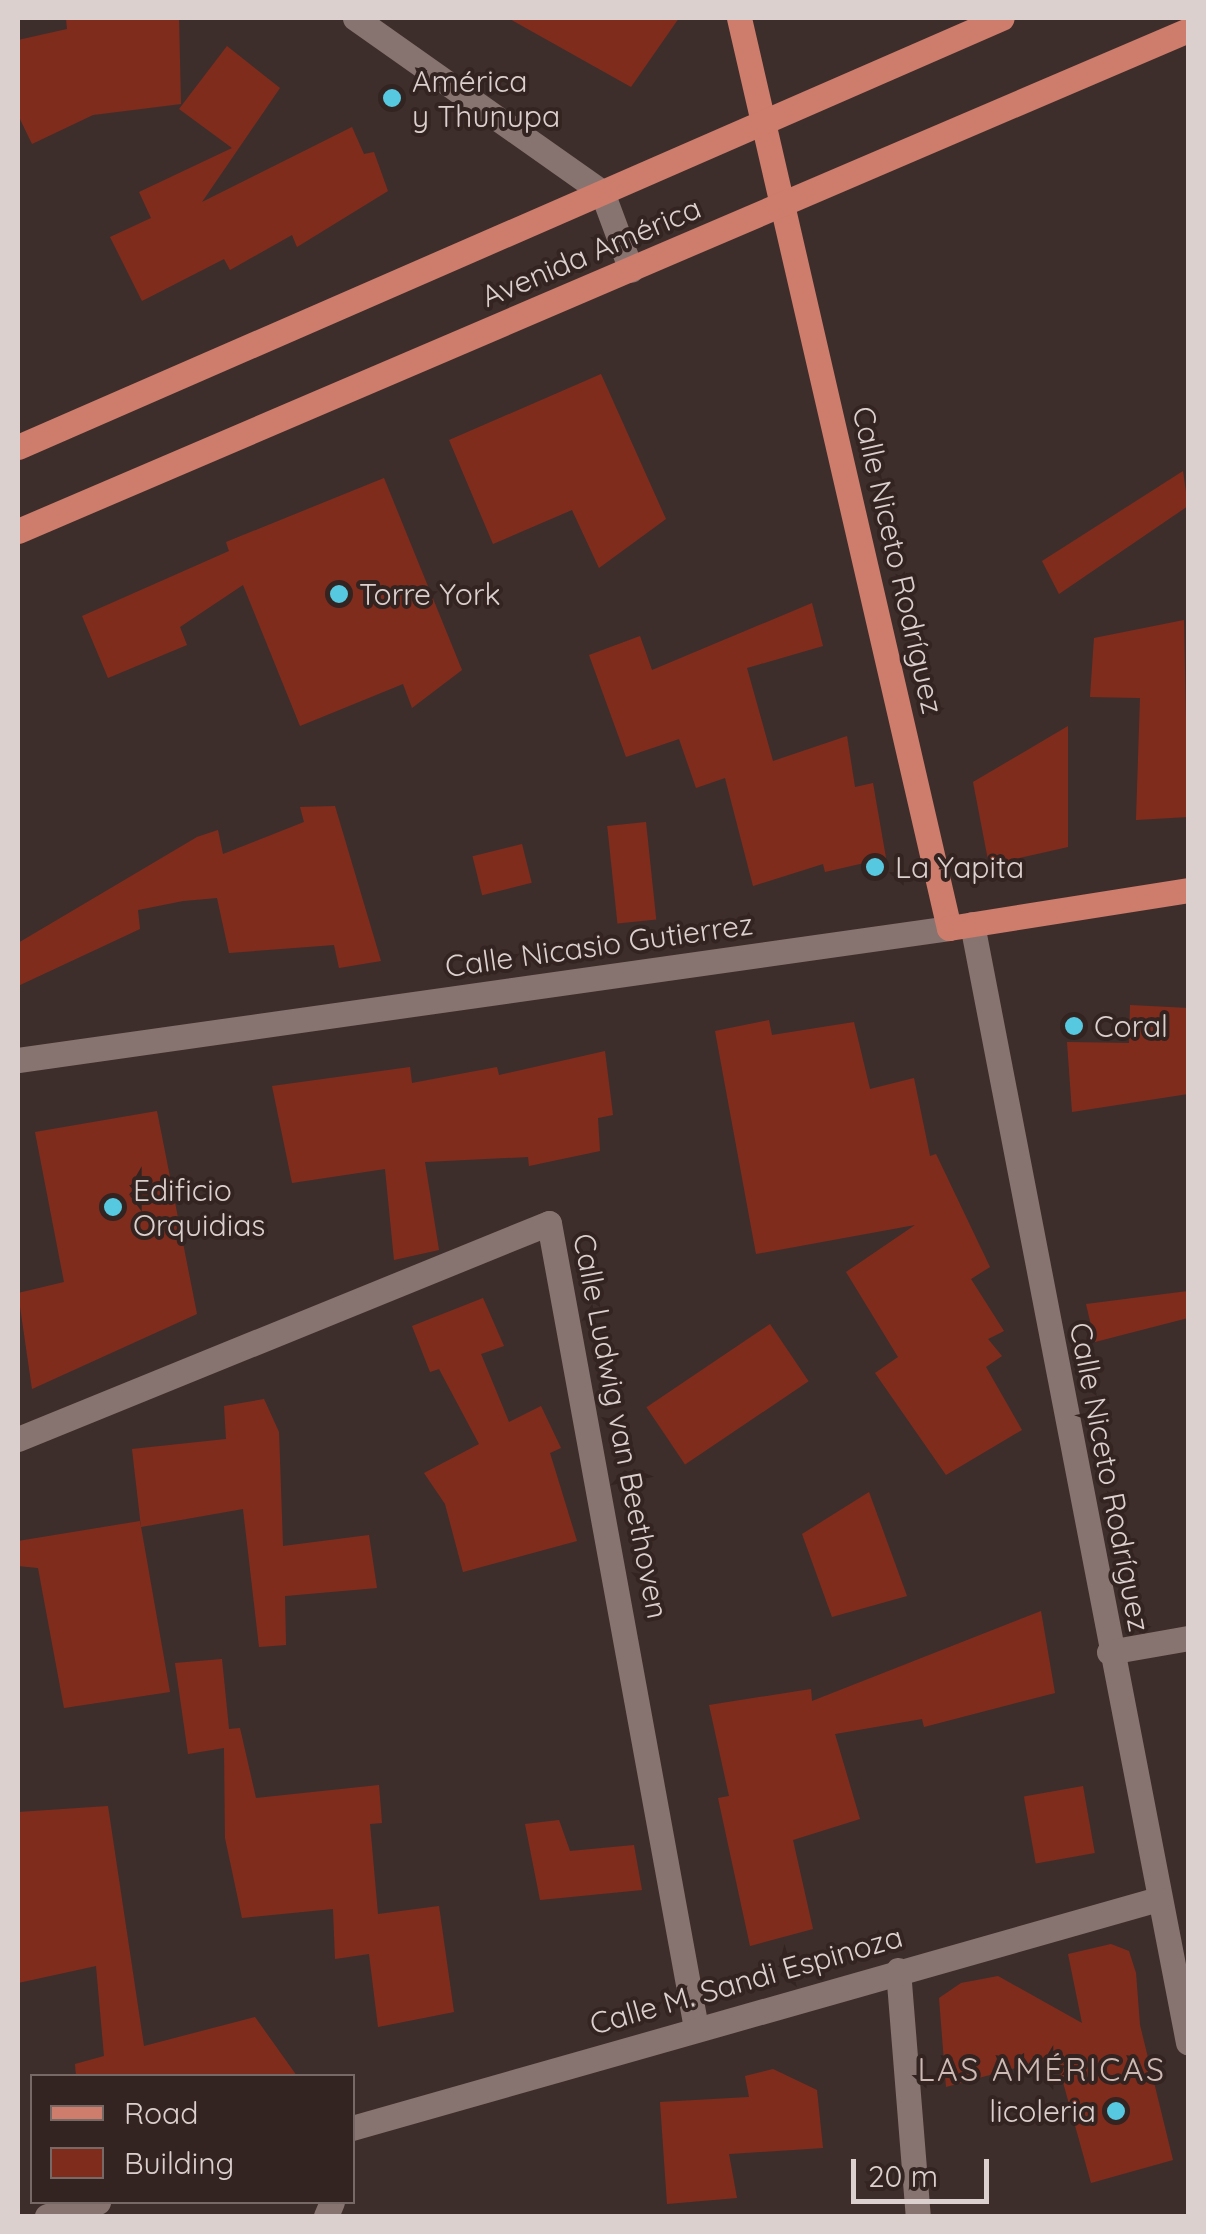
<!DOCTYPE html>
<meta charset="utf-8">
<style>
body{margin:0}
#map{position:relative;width:1206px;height:2234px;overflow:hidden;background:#3e2e2b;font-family:Quicksand,sans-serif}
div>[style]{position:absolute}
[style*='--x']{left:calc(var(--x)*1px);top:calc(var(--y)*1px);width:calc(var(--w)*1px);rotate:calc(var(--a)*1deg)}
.building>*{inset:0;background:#802c1d;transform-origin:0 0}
.minor>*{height:25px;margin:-12.5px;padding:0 12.5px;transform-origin:12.5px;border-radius:12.5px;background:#877470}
.major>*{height:25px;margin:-12.5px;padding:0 12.5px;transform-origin:12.5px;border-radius:12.5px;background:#ce7c6b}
.dots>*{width:28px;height:28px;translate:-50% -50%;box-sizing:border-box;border:5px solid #332421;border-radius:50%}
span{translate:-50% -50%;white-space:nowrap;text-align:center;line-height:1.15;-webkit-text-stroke:8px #332421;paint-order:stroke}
.poi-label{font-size:30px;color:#dbd0ce}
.left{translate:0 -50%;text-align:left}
.right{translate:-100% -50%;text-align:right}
.street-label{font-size:30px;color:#dbd0ce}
.neighbourhood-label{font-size:32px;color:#cebab5;letter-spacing:2.5px}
.frame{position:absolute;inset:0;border:20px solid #dbd0ce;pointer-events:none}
.legend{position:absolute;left:30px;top:2074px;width:325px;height:130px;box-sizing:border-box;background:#332421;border:2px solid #766966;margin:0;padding:12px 18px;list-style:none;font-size:30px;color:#dbd0ce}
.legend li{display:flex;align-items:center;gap:20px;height:50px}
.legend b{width:50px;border:2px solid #766966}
.scale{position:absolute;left:851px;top:2159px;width:138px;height:45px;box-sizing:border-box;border:5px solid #dbd0ce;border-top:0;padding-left:12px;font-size:30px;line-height:35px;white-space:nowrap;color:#dbd0ce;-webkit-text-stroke:8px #332421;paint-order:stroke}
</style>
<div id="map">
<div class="building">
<i style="clip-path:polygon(66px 18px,179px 18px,181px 104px,93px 115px,32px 144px,18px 115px,18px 40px,67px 29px)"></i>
<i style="clip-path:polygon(508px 18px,679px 18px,631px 87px)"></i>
<i style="clip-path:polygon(227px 46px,280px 88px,202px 202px,352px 127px,364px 154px,374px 152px,388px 191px,297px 247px,292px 235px,230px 270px,224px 259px,142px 301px,110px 237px,151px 218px,139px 192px,232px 148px,179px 109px)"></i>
<i style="clip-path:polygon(601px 374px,666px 519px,599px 568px,572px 510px,493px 544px,449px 440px)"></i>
<i style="clip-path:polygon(1183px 471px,1188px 506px,1059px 594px,1042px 561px)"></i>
<i style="clip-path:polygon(384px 478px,462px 670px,412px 708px,403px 684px,300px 726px,243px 585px,180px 627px,187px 645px,108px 678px,82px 616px,229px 551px,226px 542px)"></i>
<i style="clip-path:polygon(812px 603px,823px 646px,747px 668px,773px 761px,847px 736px,855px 787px,873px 783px,886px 858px,825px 872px,823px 864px,753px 886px,725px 778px,696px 788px,679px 739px,626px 757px,589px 655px,640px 636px,652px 670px)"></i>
<i style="clip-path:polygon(1184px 620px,1188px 817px,1136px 820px,1140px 698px,1090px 697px,1094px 638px)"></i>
<i style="clip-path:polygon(1068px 726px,1068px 847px,989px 865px,973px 782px)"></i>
<i style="clip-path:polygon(335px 806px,381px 961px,339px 968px,334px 945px,229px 953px,217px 898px,183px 901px,138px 910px,140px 929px,18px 986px,18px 943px,197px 837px,218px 830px,223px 854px,304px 822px,300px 807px)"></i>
<i style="left:646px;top:822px;width:98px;height:39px;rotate:84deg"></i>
<i style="left:522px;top:844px;width:40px;height:51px;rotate:76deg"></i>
<i style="clip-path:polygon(1130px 1005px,1188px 1008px,1188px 1094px,1072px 1112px,1067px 1042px,1129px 1043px)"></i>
<i style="clip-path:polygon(769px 1020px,772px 1035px,854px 1022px,870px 1089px,914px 1078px,930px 1156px,936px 1154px,990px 1267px,971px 1279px,1004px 1331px,988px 1339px,1002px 1356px,986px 1367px,1022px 1430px,946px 1475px,875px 1373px,898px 1357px,846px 1272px,915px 1225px,756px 1254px,715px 1031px)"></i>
<i style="clip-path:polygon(605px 1051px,613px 1115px,598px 1118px,600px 1151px,529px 1166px,528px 1157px,425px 1162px,439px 1250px,394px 1260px,385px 1169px,292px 1183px,272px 1086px,410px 1067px,412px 1083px,497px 1067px,499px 1075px)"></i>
<i style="clip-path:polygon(157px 1111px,197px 1314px,32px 1389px,18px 1293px,64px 1282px,35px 1132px)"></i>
<i style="clip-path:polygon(1188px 1291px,1188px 1318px,1095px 1342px,1086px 1304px)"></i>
<i style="clip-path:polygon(483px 1298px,504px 1346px,481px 1354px,509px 1422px,541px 1406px,561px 1448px,550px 1453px,577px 1541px,463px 1572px,445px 1504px,424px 1473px,479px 1444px,439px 1369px,430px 1372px,412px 1326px)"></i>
<i style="left:770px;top:1324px;width:69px;height:149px;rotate:56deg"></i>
<i style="clip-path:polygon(264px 1399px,279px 1432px,283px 1546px,369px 1535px,377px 1588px,285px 1596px,286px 1645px,259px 1647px,243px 1509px,141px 1527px,132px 1449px,226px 1439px,224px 1406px)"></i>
<i style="clip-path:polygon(869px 1492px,907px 1596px,832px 1617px,802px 1534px)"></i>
<i style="clip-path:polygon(140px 1521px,170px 1692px,64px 1708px,38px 1568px,18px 1566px,18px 1541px)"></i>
<i style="clip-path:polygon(1041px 1611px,1055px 1693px,924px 1727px,922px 1719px,835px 1734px,860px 1819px,793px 1840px,813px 1929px,750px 1946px,718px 1798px,729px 1796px,709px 1705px,811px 1689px,812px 1701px)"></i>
<i style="clip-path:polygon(222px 1659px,229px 1729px,240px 1728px,256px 1798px,379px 1785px,382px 1823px,370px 1824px,378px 1914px,439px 1906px,454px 2012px,378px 2027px,369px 1954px,335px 1959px,333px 1909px,242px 1918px,225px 1838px,224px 1748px,188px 1754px,175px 1663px)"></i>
<i style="left:1083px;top:1786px;width:68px;height:60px;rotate:80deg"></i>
<i style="clip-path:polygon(108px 1806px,144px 2046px,255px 2017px,297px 2076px,76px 2076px,75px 2064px,104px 2056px,96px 1966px,18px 1983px,18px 1812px)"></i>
<i style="clip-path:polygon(559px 1820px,570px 1851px,634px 1845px,642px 1890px,540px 1900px,525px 1824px)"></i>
<i style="clip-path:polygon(1111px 1944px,1129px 1951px,1136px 1973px,1140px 2025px,1173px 2160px,1091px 2183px,1056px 2057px,946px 2087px,939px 1998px,961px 1983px,998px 1976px,1082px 2023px,1068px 1954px)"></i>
<i style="clip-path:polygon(773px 2069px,817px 2090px,823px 2148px,729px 2154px,737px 2198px,667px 2204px,660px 2102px,749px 2097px,745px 2076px)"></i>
</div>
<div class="minor">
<i style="--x:355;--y:18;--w:302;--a:35.2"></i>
<i style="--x:602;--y:192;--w:83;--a:69.6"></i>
<i style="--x:972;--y:924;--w:1139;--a:79.07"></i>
<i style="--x:18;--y:1060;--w:940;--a:-8.07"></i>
<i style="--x:18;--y:1439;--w:573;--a:-22.14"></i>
<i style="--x:549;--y:1223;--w:818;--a:79.65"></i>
<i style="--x:1109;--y:1652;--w:80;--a:-10"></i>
<i style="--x:898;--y:1970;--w:247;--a:85.4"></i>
<i style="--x:352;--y:2128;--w:838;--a:-15.86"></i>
<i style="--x:47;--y:2216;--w:53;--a:-15.4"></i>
<i style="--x:326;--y:2216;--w:15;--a:-67"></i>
</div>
<div class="major">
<i style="--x:739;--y:18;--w:934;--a:77.01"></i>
<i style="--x:949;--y:928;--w:242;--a:-9"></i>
<i style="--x:18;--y:447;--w:1073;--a:-23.56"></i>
<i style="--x:18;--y:531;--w:1273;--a:-23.18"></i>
</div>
<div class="dots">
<i style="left:392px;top:98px;background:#56c9e0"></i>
<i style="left:339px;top:594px;background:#56c9e0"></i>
<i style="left:875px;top:867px;background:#56c9e0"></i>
<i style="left:1074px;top:1026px;background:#56c9e0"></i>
<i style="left:113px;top:1207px;background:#56c9e0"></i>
<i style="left:1116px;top:2111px;background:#56c9e0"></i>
</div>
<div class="poi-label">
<span class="left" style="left:412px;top:98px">América<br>y Thunupa</span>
<span class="left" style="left:359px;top:594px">Torre York</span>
<span class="left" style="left:895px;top:867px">La Yapita</span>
<span class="left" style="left:1094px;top:1026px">Coral</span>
<span class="left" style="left:133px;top:1207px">Edificio<br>Orquidias</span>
<span class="right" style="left:1096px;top:2111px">licoleria</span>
</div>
<div class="street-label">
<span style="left:591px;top:252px;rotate:-23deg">Avenida América</span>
<span style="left:898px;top:560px;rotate:77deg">Calle Niceto Rodríguez</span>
<span style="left:599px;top:945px;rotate:-8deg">Calle Nicasio Gutierrez</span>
<span style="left:621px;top:1426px;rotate:79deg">Calle Ludwig van Beethoven</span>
<span style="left:1110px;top:1477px;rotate:79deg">Calle Niceto Rodríguez</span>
<span style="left:746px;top:1980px;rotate:-16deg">Calle M. Sandi Espinoza</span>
</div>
<div class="neighbourhood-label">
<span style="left:1042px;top:2069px">LAS AMÉRICAS</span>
</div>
<div class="frame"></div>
<ul class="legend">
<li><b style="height:12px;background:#ce7c6b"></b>Road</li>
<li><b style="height:28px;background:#802c1d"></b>Building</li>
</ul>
<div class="scale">20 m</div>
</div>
